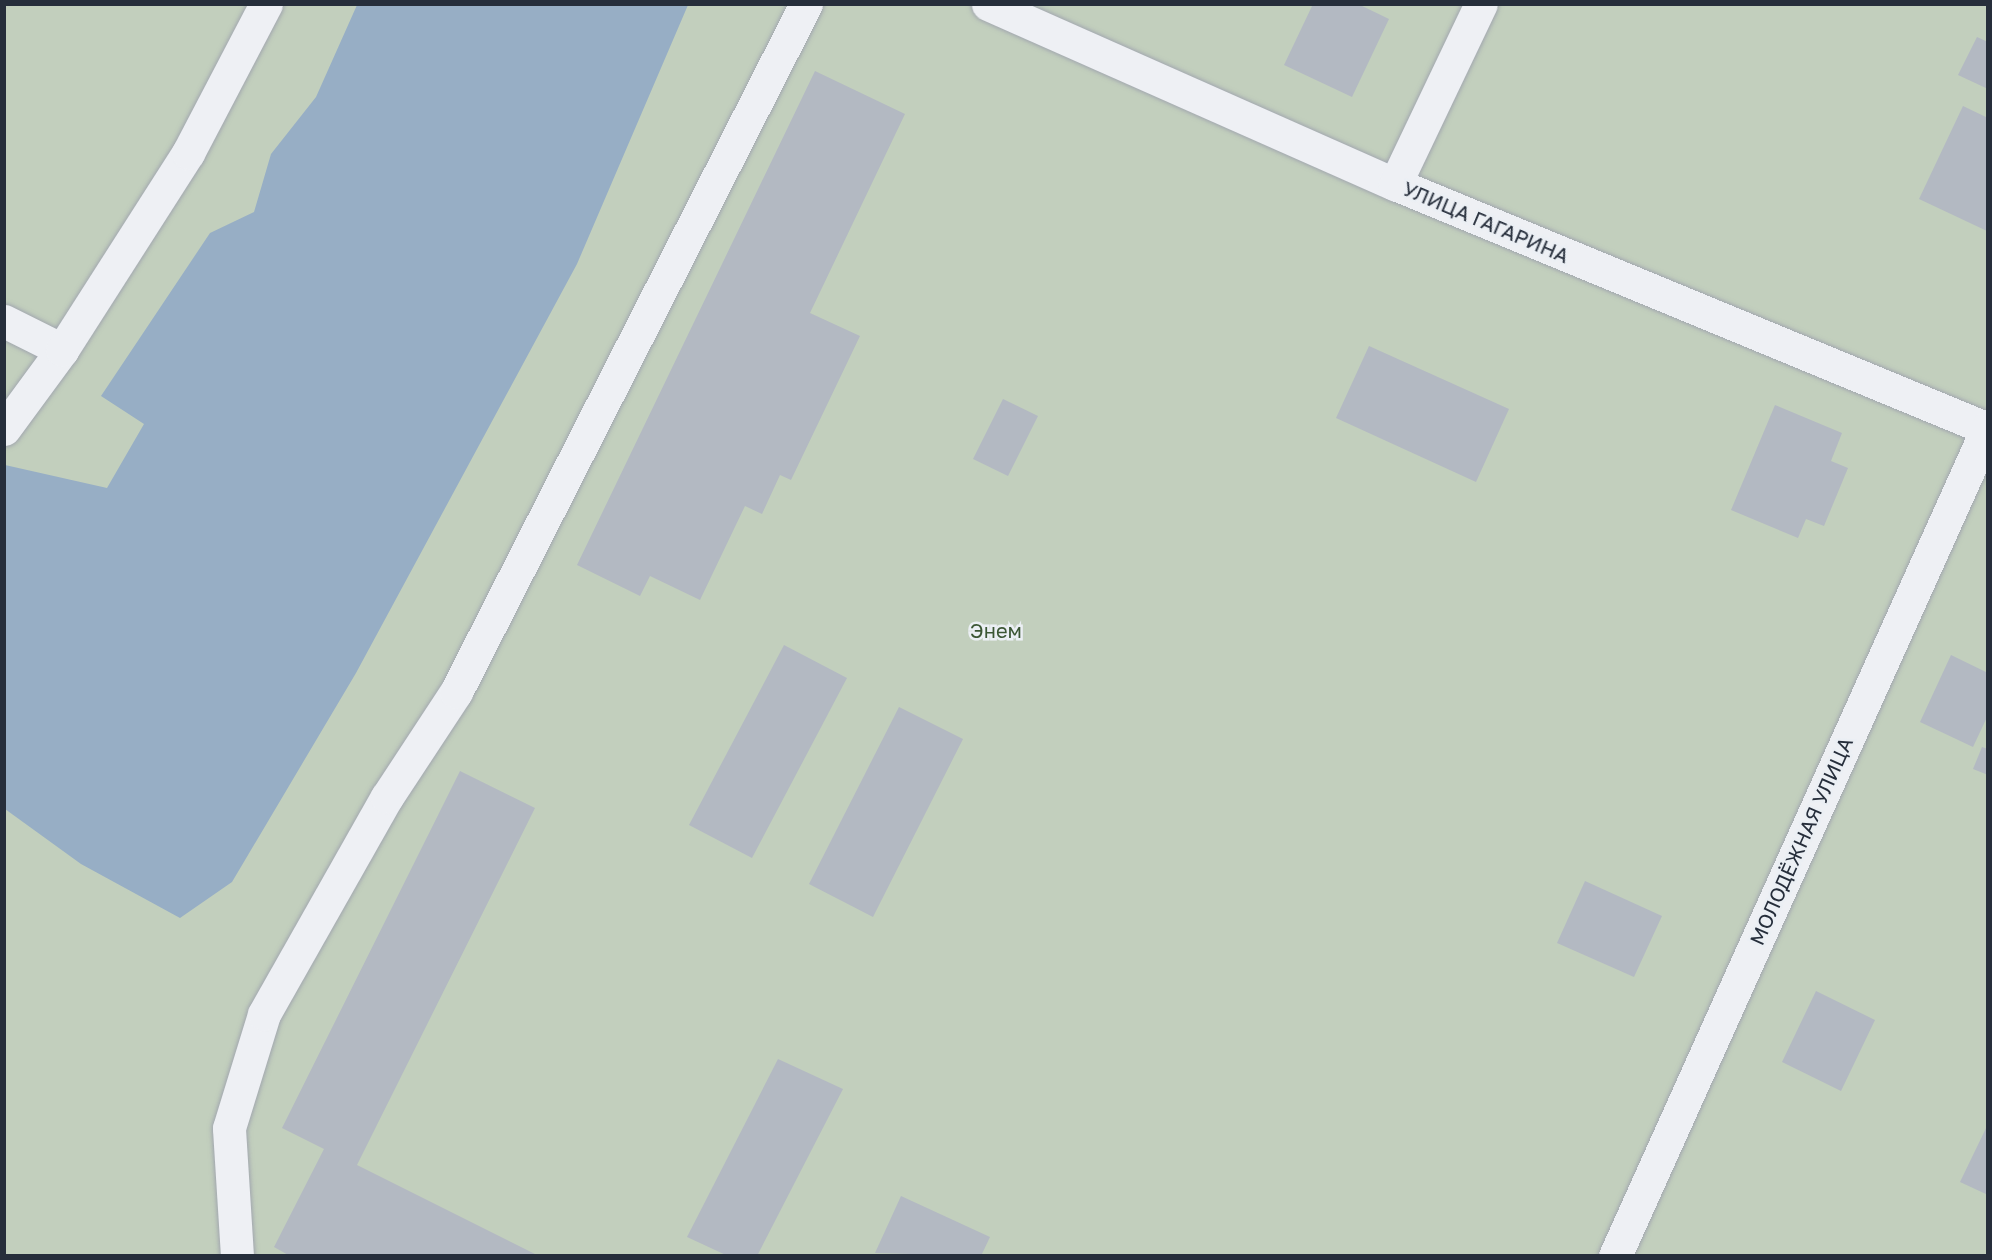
<!DOCTYPE html>
<meta charset="utf-8">
<style>
body{margin:0}
#map{position:relative;width:1992px;height:1260px;overflow:hidden;background:#dce0e6;font-family:"Golos Text",sans-serif}
div>[style]{position:absolute}
[style*='--x']{left:calc(var(--x)*1px);top:calc(var(--y)*1px);width:calc(var(--w)*1px);rotate:calc(var(--a)*1deg)}
.green>*{inset:0;background:#c2cfbd}
.water>*{inset:0;background:#97aec5}
.building>*{inset:0;background:#b3b9c2}
.roads{filter:drop-shadow(0 0 2px #a2a7af) drop-shadow(0 0 2px #a2a7af)}
.minor>*{height:33px;margin:-16.5px;padding:0 16.5px;transform-origin:16.5px;border-radius:16.5px;background:#eef0f4}
span{translate:-50% -50%;white-space:nowrap;text-align:center;line-height:1.15;-webkit-text-stroke:5px #ebeff4;paint-order:stroke}
.street-label{font-size:20px;color:#262e3b}
.park-label{font-size:20px;color:#3b5634}
.frame{position:absolute;inset:0;border:6px solid #262e3b;pointer-events:none}
</style>
<div id="map">
<div class="green">
<div style="clip-path:polygon(5px 5px,1987px 5px,1987px 1255px,5px 1256px)"></div>
</div>
<div class="water">
<div style="clip-path:polygon(357px 5px,688px 5px,577px 264px,356px 673px,232px 882px,180px 918px,81px 864px,5px 809px,5px 465px,107px 488px,144px 424px,101px 396px,210px 233px,254px 212px,271px 154px,316px 97px)"></div>
</div>
<div class="building">
<div style="clip-path:polygon(1313px 4px,1358px 4px,1389px 19px,1352px 97px,1284px 65px)"></div>
<div style="clip-path:polygon(1977px 37px,1988px 42px,1988px 89px,1958px 75px)"></div>
<div style="clip-path:polygon(815px 71px,905px 114px,810px 313px,860px 336px,791px 480px,780px 475px,762px 514px,745px 506px,700px 600px,650px 576px,640px 596px,577px 565px)"></div>
<div style="clip-path:polygon(1963px 106px,1988px 118px,1987px 231px,1919px 199px)"></div>
<div style="clip-path:polygon(1369px 346px,1509px 409px,1476px 482px,1336px 418px)"></div>
<div style="clip-path:polygon(1003px 399px,1038px 416px,1008px 476px,973px 459px)"></div>
<div style="clip-path:polygon(1775px 405px,1842px 433px,1831px 461px,1848px 468px,1824px 526px,1806px 519px,1798px 538px,1731px 510px)"></div>
<div style="clip-path:polygon(784px 645px,847px 678px,752px 858px,689px 825px)"></div>
<div style="clip-path:polygon(1951px 655px,1988px 673px,1988px 715px,1973px 747px,1920px 722px)"></div>
<div style="clip-path:polygon(899px 707px,963px 739px,873px 917px,809px 884px)"></div>
<div style="clip-path:polygon(1982px 747px,1988px 749px,1988px 775px,1973px 769px)"></div>
<div style="clip-path:polygon(460px 771px,535px 808px,357px 1165px,539px 1256px,290px 1256px,274px 1247px,324px 1149px,282px 1128px)"></div>
<div style="clip-path:polygon(1585px 881px,1662px 916px,1634px 977px,1557px 943px)"></div>
<div style="clip-path:polygon(1816px 991px,1875px 1020px,1841px 1091px,1782px 1062px)"></div>
<div style="clip-path:polygon(778px 1059px,843px 1089px,757px 1256px,728px 1256px,687px 1237px)"></div>
<div style="clip-path:polygon(1988px 1124px,1988px 1195px,1960px 1182px)"></div>
<div style="clip-path:polygon(901px 1196px,990px 1237px,981px 1256px,875px 1253px)"></div>
</div>
<div class="roads">
<div class="minor">
<div style="--x:988;--y:4;--w:445;--a:23.9"></div>
<div style="--x:1395;--y:184;--w:642;--a:22.45"></div>
<div style="--x:1395;--y:184;--w:199;--a:-64.5"></div>
<div style="--x:4;--y:321;--w:65;--a:26.6"></div>
<div style="--x:4;--y:429;--w:98;--a:-53.7"></div>
<div style="--x:62;--y:350;--w:234;--a:-57.4"></div>
<div style="--x:188;--y:153;--w:168;--a:-62.4"></div>
<div style="--x:237;--y:1256;--w:128;--a:-93.6"></div>
<div style="--x:229;--y:1128;--w:119;--a:-72.9"></div>
<div style="--x:264;--y:1014;--w:249;--a:-60.5"></div>
<div style="--x:387;--y:797;--w:126;--a:-56.7"></div>
<div style="--x:456;--y:692;--w:772;--a:-63.04"></div>
<div style="--x:1615;--y:1256;--w:909;--a:-65.78"></div>
</div>
</div>
<div class="street-label">
<span style="left:1486px;top:222px;rotate:23deg">УЛИЦА ГАГАРИНА</span>
<span style="left:1801px;top:841px;rotate:-66deg">МОЛОДЁЖНАЯ УЛИЦА</span>
</div>
<div class="park-label">
<span style="left:996px;top:630px">Энем</span>
</div>
<div class="frame"></div>
</div>
